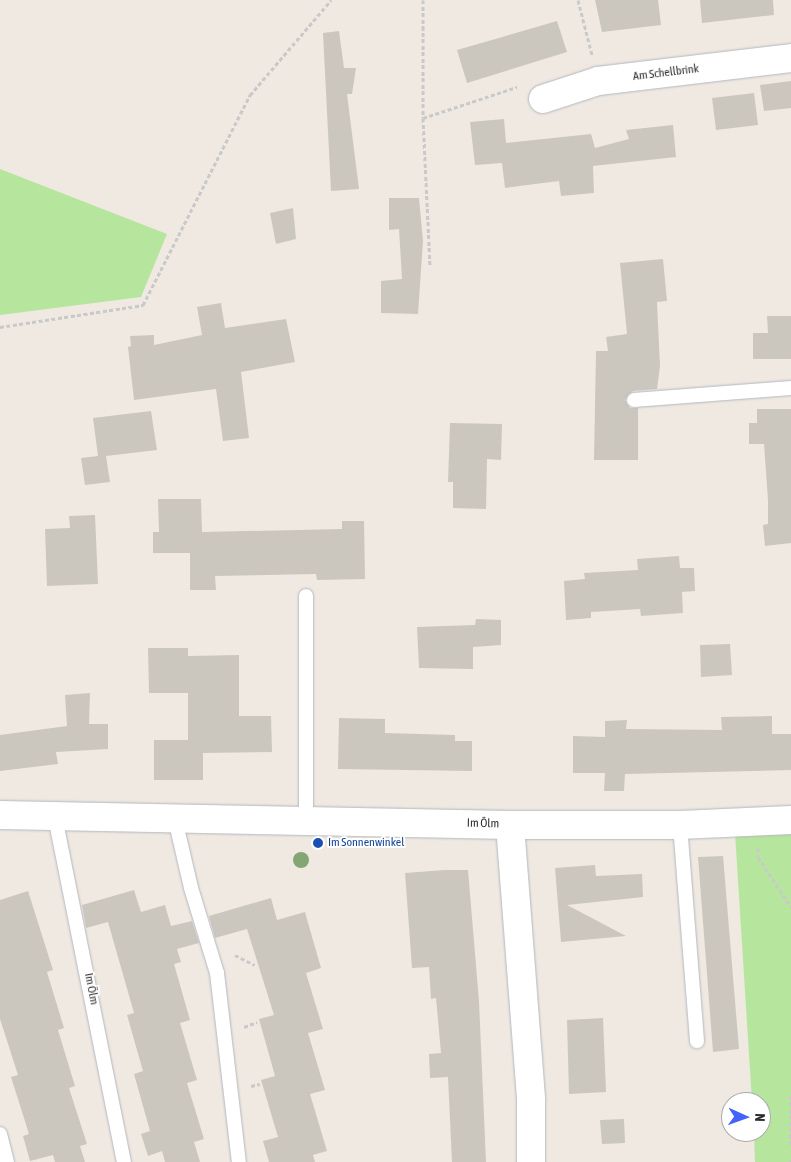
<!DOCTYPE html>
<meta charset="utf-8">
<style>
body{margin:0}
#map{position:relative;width:791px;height:1162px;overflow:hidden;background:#efe9e1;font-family:"Asap Condensed",sans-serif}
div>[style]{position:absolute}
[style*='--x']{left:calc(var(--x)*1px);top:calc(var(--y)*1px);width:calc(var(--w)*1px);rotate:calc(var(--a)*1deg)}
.green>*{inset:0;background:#b6e59e}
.building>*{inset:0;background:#cbc7bf}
.path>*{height:3px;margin-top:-1.5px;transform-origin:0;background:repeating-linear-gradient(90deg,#c9c9c9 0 4px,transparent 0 6.5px)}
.roads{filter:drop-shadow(0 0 1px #b4b7c1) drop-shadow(0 0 1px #b4b7c1)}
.lane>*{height:14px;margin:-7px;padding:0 7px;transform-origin:7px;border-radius:7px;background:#fff}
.street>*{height:28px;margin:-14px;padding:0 14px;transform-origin:14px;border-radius:14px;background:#fff}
.trees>*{width:16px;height:16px;margin:-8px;border-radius:50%;background:#84a574}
.dots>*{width:14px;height:14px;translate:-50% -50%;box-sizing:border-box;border:2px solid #fff;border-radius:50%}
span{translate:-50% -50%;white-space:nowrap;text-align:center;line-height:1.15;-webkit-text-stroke:4px #fff;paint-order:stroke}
.street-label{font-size:12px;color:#2e2e2e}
.transit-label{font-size:12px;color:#164399}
.left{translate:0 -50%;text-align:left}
.north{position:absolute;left:721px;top:1092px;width:50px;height:50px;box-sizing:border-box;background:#fff;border:1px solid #ababab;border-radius:50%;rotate:92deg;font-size:14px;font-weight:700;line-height:20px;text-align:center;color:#2e2e2e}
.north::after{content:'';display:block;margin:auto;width:18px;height:22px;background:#4264fb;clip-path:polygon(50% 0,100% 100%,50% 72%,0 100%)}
</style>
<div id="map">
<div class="green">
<div style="clip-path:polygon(0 169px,167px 234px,141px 297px,0 315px)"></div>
<div style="clip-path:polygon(735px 833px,791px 833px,791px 1162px,755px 1162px,754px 1132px,761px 1132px,761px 1102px,752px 1102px)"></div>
</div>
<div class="building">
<div style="clip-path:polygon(595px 0,658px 0,661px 25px,602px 32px)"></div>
<div style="clip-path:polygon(700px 0,773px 0,774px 15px,702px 23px)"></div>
<div style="clip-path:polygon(557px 21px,567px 52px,467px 83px,457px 50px)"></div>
<div style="clip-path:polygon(339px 31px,344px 68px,356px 68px,352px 94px,347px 94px,359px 189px,331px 191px,323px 33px)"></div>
<div style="clip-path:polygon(791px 81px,791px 108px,764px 111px,760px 85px)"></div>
<div style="clip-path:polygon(754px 93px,758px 125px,716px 130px,712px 98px)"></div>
<div style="clip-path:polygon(504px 119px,506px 143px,591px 134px,595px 148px,629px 139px,626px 130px,673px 125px,676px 157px,593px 166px,594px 193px,561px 196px,559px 181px,505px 188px,502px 163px,475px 165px,470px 122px)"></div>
<div style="clip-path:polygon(389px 198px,419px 198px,423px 241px,418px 314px,381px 313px,381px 281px,402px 279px,399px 229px,389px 230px)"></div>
<div style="clip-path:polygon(293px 208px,296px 239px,276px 244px,270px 213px)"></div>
<div style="clip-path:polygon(663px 259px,667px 301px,657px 302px,660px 366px,657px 389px,633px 391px,625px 400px,630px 408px,638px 408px,638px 460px,594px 460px,596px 351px,608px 351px,606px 337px,627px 334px,620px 263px)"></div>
<div style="clip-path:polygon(221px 303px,225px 328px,286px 319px,295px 362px,241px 372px,249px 438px,223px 441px,216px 389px,134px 400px,128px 347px,131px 346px,130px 336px,154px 335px,154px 345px,202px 335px,197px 307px)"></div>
<div style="clip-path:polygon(767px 316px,791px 316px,791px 359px,753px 359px,753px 333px,768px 333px)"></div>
<div style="clip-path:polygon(757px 409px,791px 409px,791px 543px,765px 546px,763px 525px,768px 524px,768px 500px,764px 444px,749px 444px,749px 423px,757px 423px)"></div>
<div style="clip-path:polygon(151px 411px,157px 450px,106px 456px,110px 482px,85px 485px,81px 458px,98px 456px,93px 418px)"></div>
<div style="clip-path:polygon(450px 423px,502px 424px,501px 460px,487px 459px,486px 509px,453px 508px,453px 482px,448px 482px)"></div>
<div style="clip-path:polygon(158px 499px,201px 499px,202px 532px,342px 529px,342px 521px,364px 521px,365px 579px,317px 580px,316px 574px,215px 576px,216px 590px,190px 590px,190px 553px,153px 553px,153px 532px,159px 532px)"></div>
<div style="clip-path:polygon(95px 515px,98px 584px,47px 586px,45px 529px,70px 528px,69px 516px)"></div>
<div style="clip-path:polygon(679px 556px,680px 568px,694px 568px,695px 591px,682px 592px,683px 613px,641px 616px,640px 609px,591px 612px,591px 618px,566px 620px,564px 581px,585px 579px,584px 573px,638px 570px,637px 559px)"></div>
<div style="clip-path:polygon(476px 619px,501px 620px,501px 645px,473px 647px,473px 669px,419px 668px,417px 627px,475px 625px)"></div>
<div style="clip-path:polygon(730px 644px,732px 675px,701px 677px,700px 645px)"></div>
<div style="clip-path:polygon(148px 648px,188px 648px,188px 656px,239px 655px,239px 716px,271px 716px,272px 752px,203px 753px,203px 780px,154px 780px,154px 740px,188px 740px,188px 693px,149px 693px)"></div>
<div style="clip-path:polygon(90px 693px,89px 724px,108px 724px,108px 749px,56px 752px,58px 764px,0 771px,0 735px,67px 726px,65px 695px)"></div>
<div style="clip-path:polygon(772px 716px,772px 734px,791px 734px,791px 770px,625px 774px,624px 791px,604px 791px,605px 773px,573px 773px,573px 736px,605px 737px,605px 721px,627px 720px,626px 729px,722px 730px,721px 717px)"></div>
<div style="clip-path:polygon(339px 718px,385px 719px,385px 733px,455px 735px,455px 741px,472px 741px,472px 771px,338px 769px)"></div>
<div style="clip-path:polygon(723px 856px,739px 1049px,713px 1052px,698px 857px)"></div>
<div style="clip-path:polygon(595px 865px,596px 876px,642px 874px,643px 897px,567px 905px,626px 936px,561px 942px,555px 868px)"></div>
<div style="clip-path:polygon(445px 870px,468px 870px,479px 1001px,486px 1162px,452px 1162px,448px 1077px,430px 1078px,429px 1054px,441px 1053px,436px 998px,431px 999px,429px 967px,412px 968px,405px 873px)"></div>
<div style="clip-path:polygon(134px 890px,141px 912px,165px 905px,171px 926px,192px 921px,199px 943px,177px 949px,181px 962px,174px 964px,190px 1020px,180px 1023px,197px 1080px,187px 1083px,204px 1139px,194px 1142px,200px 1162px,165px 1162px,162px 1151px,148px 1156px,141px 1134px,150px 1131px,134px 1074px,143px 1071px,127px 1015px,134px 1013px,108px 922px,86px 928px,82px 905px)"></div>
<div style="clip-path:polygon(28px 891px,53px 970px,47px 972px,64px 1028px,58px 1030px,75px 1086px,69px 1088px,87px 1144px,80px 1146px,85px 1162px,55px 1162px,53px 1155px,30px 1161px,23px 1136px,29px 1134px,11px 1077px,18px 1075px,0 1019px,0 900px)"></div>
<div style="clip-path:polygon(271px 898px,277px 920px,305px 912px,321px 968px,306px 973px,323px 1029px,308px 1033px,325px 1090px,310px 1094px,327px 1151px,313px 1155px,315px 1162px,269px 1162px,263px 1141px,278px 1137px,261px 1080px,275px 1076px,259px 1019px,274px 1015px,247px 929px,215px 938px,209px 916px)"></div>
<div style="clip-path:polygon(603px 1018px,606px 1092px,569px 1094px,567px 1020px)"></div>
<div style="clip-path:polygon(624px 1119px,625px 1143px,602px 1144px,600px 1120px)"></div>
</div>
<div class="path">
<div style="--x:423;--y:0;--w:118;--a:90"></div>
<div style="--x:423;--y:118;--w:148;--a:87.3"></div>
<div style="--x:578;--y:0;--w:57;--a:75.7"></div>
<div style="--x:423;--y:118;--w:99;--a:-18.3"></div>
<div style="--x:0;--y:327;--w:145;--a:-8.7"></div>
<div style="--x:143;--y:305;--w:236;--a:-63"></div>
<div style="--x:250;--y:95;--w:125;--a:-49.5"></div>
<div style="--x:758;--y:848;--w:9;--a:90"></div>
<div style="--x:758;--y:857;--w:60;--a:56.6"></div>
<div style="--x:235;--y:955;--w:22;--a:27"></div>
<div style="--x:244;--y:1027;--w:14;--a:-21"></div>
<div style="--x:251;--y:1086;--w:9;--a:-13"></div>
<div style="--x:791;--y:1095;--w:50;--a:90"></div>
<div style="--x:791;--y:1162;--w:2;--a:-90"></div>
</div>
<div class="roads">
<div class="lane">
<div style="--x:634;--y:400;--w:157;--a:-4.4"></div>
<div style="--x:55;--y:817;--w:352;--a:78.7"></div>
<div style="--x:175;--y:819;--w:71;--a:76.9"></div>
<div style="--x:191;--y:888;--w:89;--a:73"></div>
<div style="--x:217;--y:973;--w:190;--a:83.4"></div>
<div style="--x:306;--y:821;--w:225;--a:-90"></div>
<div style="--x:680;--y:825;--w:217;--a:85.5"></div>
<div style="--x:0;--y:1134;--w:29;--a:76"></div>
</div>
<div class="street">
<div style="--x:543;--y:99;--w:58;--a:-18.1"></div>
<div style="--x:598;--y:81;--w:194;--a:-6.8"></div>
<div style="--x:0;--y:815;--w:510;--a:1.12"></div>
<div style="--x:510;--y:825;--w:170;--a:0"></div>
<div style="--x:680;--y:825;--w:111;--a:-2.6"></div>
<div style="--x:510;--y:825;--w:276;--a:85.6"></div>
<div style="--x:531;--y:1100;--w:62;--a:90"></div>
</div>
</div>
<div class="trees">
<div style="left:301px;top:860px"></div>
</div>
<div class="dots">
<div style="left:318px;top:843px;background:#1a4fb4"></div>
</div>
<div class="street-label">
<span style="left:666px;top:73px;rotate:-7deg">Am Schellbrink</span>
<span style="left:483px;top:824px;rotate:1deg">Im Ölm</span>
<span style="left:91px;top:989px;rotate:79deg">Im Ölm</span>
</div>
<div class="transit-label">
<span class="left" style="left:328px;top:843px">Im Sonnenwinkel</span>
</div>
<div class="north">N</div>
</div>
